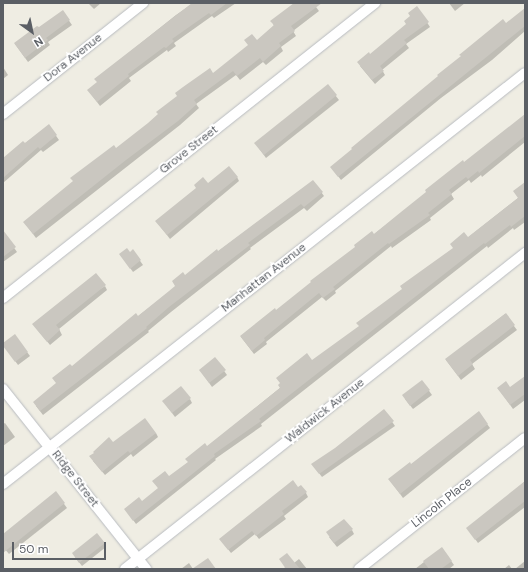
<!DOCTYPE html>
<style>
body{margin:0}
#map{position:relative;width:528px;height:572px;overflow:hidden;background:#efede3;font-family:"DM Sans",sans-serif}
div>[style]{position:absolute}
[style*='--x']{left:calc(var(--x)*1px);top:calc(var(--y)*1px);width:calc(var(--w)*1px);rotate:calc(var(--a)*1deg)}
.shadow>*{inset:0;background:#0003}
.building>*{inset:0;background:#cac7c0}
.roads{filter:drop-shadow(0 0 1px #b8bbc0) drop-shadow(0 0 1px #b8bbc0)}
.street>*{height:10px;margin:-5px;padding:0 5px;transform-origin:5px;border-radius:5px;background:#fff}
span{translate:-50% -50%;white-space:nowrap;text-align:center;line-height:1.15;-webkit-text-stroke:4px #fff;paint-order:stroke}
.street-label{font-size:12px;color:#5b5f65}
.frame{position:absolute;inset:0;border:4px solid #5b5f65;pointer-events:none}
.north{position:absolute;left:12px;top:12px;width:40px;height:40px;-webkit-text-stroke:3px #fff;paint-order:stroke;rotate:147deg;font-size:11px;font-weight:700;line-height:16px;text-align:center;color:#5b5f65}
.north::after{content:'';display:block;margin:auto;width:14px;height:18px;background:#5b5f65;clip-path:polygon(50% 0,100% 100%,50% 72%,0 100%)}
.scale{position:absolute;left:12px;top:542px;width:94px;height:18px;box-sizing:border-box;border:2px solid #5b5f65;border-top:0;padding-left:5px;font-size:12px;line-height:14px;white-space:nowrap;color:#5b5f65;-webkit-text-stroke:3px #fff;paint-order:stroke}
</style>
<div id="map">
<div class="shadow">
<div style="clip-path:polygon(88px 3px,101px 3px,94px 9px)"></div>
<div style="clip-path:polygon(203px 3px,236px 3px,214px 18px,212px 16px,174px 43px,176px 46px,168px 52px,167px 50px,129px 78px,131px 81px,100px 106px,91px 94px,98px 82px,96px 79px,176px 15px,192px 4px)"></div>
<div style="clip-path:polygon(295px 3px,313px 3px,319px 11px,293px 31px,296px 36px,281px 47px,283px 51px,266px 65px,263px 62px,240px 80px,236px 75px,196px 104px,199px 108px,180px 125px,36px 238px,24px 222px,116px 149px,257px 41px,274px 26px,272px 21px)"></div>
<div style="clip-path:polygon(449px 3px,465px 3px,455px 11px)"></div>
<div style="clip-path:polygon(417px 7px,430px 27px,406px 44px,409px 48px,382px 70px,385px 75px,375px 84px,360px 66px,407px 24px)"></div>
<div style="clip-path:polygon(525px 9px,525px 31px,492px 60px,441px 98px,341px 180px,334px 171px)"></div>
<div style="clip-path:polygon(63px 12px,72px 25px,48px 42px,50px 45px,28px 62px,15px 44px)"></div>
<div style="clip-path:polygon(3px 67px,8px 75px,3px 79px)"></div>
<div style="clip-path:polygon(328px 86px,339px 100px,266px 158px,258px 147px)"></div>
<div style="clip-path:polygon(525px 116px,525px 142px,482px 177px,481px 175px,471px 183px,469px 180px,451px 194px,454px 199px,430px 218px,431px 220px,392px 248px,391px 246px,335px 291px,336px 293px,326px 301px,322px 297px,266px 342px,267px 344px,254px 354px,241px 337px,276px 311px)"></div>
<div style="clip-path:polygon(49px 126px,59px 140px,43px 152px,41px 150px,3px 183px,3px 159px)"></div>
<div style="clip-path:polygon(237px 177px,239px 181px,170px 239px,156px 221px)"></div>
<div style="clip-path:polygon(313px 181px,324px 196px,307px 211px,304px 208px,250px 248px,251px 249px,171px 312px,148px 331px,149px 332px,43px 415px,36px 406px,72px 367px,176px 287px,185px 276px)"></div>
<div style="clip-path:polygon(525px 183px,525px 222px,514px 230px,513px 228px,488px 248px,487px 246px,261px 424px,262px 426px,215px 459px,216px 460px,136px 524px,125px 509px,142px 502px,159px 489px,156px 485px,169px 478px,312px 362px,360px 327px,403px 289px,518px 198px)"></div>
<div style="clip-path:polygon(3px 232px,17px 252px,3px 262px)"></div>
<div style="clip-path:polygon(133px 251px,143px 265px,133px 272px,123px 258px)"></div>
<div style="clip-path:polygon(105px 286px,107px 290px,59px 329px,62px 335px,50px 345px,36px 328px)"></div>
<div style="clip-path:polygon(505px 314px,517px 330px,472px 364px,475px 369px,461px 380px,446px 360px)"></div>
<div style="clip-path:polygon(3px 344px,27px 352px,30px 356px,18px 365px)"></div>
<div style="clip-path:polygon(215px 358px,227px 375px,212px 387px,200px 370px)"></div>
<div style="clip-path:polygon(525px 377px,525px 400px,513px 409px,498px 388px,510px 389px)"></div>
<div style="clip-path:polygon(422px 381px,432px 395px,413px 409px,405px 399px)"></div>
<div style="clip-path:polygon(190px 399px,192px 403px,175px 417px,166px 405px)"></div>
<div style="clip-path:polygon(384px 410px,395px 426px,322px 477px,315px 468px,335px 449px)"></div>
<div style="clip-path:polygon(5px 423px,15px 437px,3px 446px,3px 424px)"></div>
<div style="clip-path:polygon(487px 424px,490px 428px,403px 498px,392px 483px,411px 466px)"></div>
<div style="clip-path:polygon(156px 433px,158px 437px,133px 457px,131px 454px,105px 475px,93px 461px,113px 444px)"></div>
<div style="clip-path:polygon(525px 481px,525px 507px,478px 543px,470px 532px)"></div>
<div style="clip-path:polygon(298px 488px,306px 493px,308px 497px,284px 516px,286px 519px,259px 539px,255px 534px,231px 553px,223px 543px)"></div>
<div style="clip-path:polygon(56px 493px,67px 508px,9px 554px,3px 547px,3px 535px)"></div>
<div style="clip-path:polygon(352px 530px,354px 534px,337px 547px,329px 537px)"></div>
<div style="clip-path:polygon(104px 543px,106px 547px,82px 566px,75px 557px)"></div>
<div style="clip-path:polygon(442px 548px,454px 565px,449px 569px,415px 569px)"></div>
<div style="clip-path:polygon(299px 559px,307px 569px,282px 569px,294px 563px)"></div>
<div style="clip-path:polygon(525px 561px,525px 569px,515px 569px)"></div>
<div style="clip-path:polygon(189px 563px,193px 569px,181px 569px)"></div>
<div style="clip-path:polygon(509px 565px,512px 569px,504px 569px)"></div>
</div>
<div class="building">
<div style="clip-path:polygon(192px 3px,227px 3px,211px 15px,209px 13px,172px 39px,174px 41px,166px 48px,164px 47px,128px 74px,129px 76px,97px 102px,87px 90px,97px 82px,94px 79px)"></div>
<div style="clip-path:polygon(294px 3px,322px 3px,291px 26px,295px 31px,279px 43px,281px 46px,263px 62px,260px 58px,237px 76px,233px 71px,194px 100px,197px 104px,178px 121px,126px 160px,33px 234px,23px 222px,73px 181px,70px 178px,114px 145px,116px 148px,148px 123px,158px 114px,156px 112px,177px 96px,175px 93px,183px 87px,210px 68px,213px 73px,248px 45px,244px 40px,252px 34px,257px 40px,274px 25px,270px 21px)"></div>
<div style="clip-path:polygon(417px 6px,429px 22px,404px 40px,407px 43px,380px 66px,384px 71px,372px 80px,357px 62px,369px 52px,370px 54px,406px 24px,404px 21px,410px 16px,408px 13px)"></div>
<div style="clip-path:polygon(525px 8px,525px 26px,338px 177px,330px 167px,352px 149px,351px 148px,438px 76px,437px 75px,461px 56px,459px 55px,503px 19px,506px 23px)"></div>
<div style="clip-path:polygon(63px 10px,70px 20px,46px 38px,48px 40px,25px 58px,14px 43px,37px 26px,39px 27px)"></div>
<div style="clip-path:polygon(328px 84px,337px 95px,264px 155px,254px 143px)"></div>
<div style="clip-path:polygon(525px 114px,525px 136px,479px 173px,478px 171px,468px 179px,466px 177px,449px 190px,452px 194px,428px 213px,430px 215px,389px 244px,388px 243px,333px 287px,335px 289px,323px 298px,319px 293px,264px 338px,265px 340px,252px 351px,240px 336px,275px 308px,276px 310px,311px 282px,310px 281px,355px 247px,354px 245px,372px 231px,374px 234px,401px 212px,426px 192px,425px 190px,463px 160px,464px 162px)"></div>
<div style="clip-path:polygon(49px 124px,57px 135px,40px 149px,38px 147px,3px 178px,3px 158px,23px 141px,25px 143px)"></div>
<div style="clip-path:polygon(229px 166px,238px 177px,167px 235px,155px 221px,196px 188px,194px 185px,203px 177px,208px 183px)"></div>
<div style="clip-path:polygon(313px 180px,323px 192px,304px 207px,301px 204px,248px 243px,250px 245px,169px 307px,146px 327px,147px 328px,40px 411px,33px 402px,56px 383px,52px 378px,70px 364px,72px 366px,136px 313px,138px 316px,169px 291px,175px 286px,172px 281px,183px 272px,185px 275px,217px 249px,218px 251px)"></div>
<div style="clip-path:polygon(525px 182px,525px 216px,511px 227px,510px 225px,485px 244px,484px 243px,259px 419px,261px 421px,214px 454px,215px 456px,133px 521px,124px 509px,139px 497px,142px 501px,158px 488px,152px 481px,165px 471px,169px 476px,188px 462px,185px 459px,205px 443px,207px 446px,280px 388px,278px 385px,280px 383px,276px 378px,307px 353px,312px 360px,359px 326px,356px 323px,402px 289px,400px 286px,453px 248px,450px 244px,464px 232px,468px 237px,518px 198px,513px 191px)"></div>
<div style="clip-path:polygon(3px 230px,16px 247px,3px 257px)"></div>
<div style="clip-path:polygon(127px 248px,130px 252px,133px 249px,141px 260px,130px 269px,119px 254px)"></div>
<div style="clip-path:polygon(96px 273px,106px 285px,56px 325px,60px 330px,47px 342px,32px 324px)"></div>
<div style="clip-path:polygon(506px 313px,515px 325px,470px 360px,473px 364px,458px 376px,445px 359px)"></div>
<div style="clip-path:polygon(15px 334px,28px 352px,15px 362px,3px 346px,3px 343px)"></div>
<div style="clip-path:polygon(215px 357px,226px 370px,209px 383px,199px 370px)"></div>
<div style="clip-path:polygon(525px 376px,525px 394px,510px 405px,497px 388px,506px 381px,510px 387px)"></div>
<div style="clip-path:polygon(422px 380px,430px 390px,410px 406px,402px 395px)"></div>
<div style="clip-path:polygon(181px 386px,191px 398px,172px 413px,162px 401px)"></div>
<div style="clip-path:polygon(384px 409px,394px 421px,319px 474px,311px 464px,335px 448px)"></div>
<div style="clip-path:polygon(479px 411px,488px 424px,400px 494px,388px 479px,410px 462px,411px 464px)"></div>
<div style="clip-path:polygon(145px 418px,156px 433px,130px 453px,128px 451px,102px 472px,89px 456px,94px 453px,93px 452px,109px 437px,113px 442px)"></div>
<div style="clip-path:polygon(293px 480px,298px 487px,301px 485px,307px 492px,282px 511px,284px 514px,256px 536px,252px 531px,228px 550px,219px 539px)"></div>
<div style="clip-path:polygon(525px 481px,525px 501px,475px 540px,466px 528px)"></div>
<div style="clip-path:polygon(56px 491px,65px 503px,3px 553px,3px 534px)"></div>
<div style="clip-path:polygon(344px 519px,353px 529px,334px 543px,326px 532px)"></div>
<div style="clip-path:polygon(97px 533px,105px 543px,79px 563px,72px 553px)"></div>
<div style="clip-path:polygon(442px 547px,452px 561px,441px 569px,429px 569px,423px 561px)"></div>
<div style="clip-path:polygon(287px 553px,300px 569px,286px 569px,279px 559px)"></div>
<div style="clip-path:polygon(208px 558px,216px 569px,192px 569px)"></div>
</div>
<div class="roads">
<div class="street">
<div style="--x:3;--y:114;--w:179;--a:-38.4"></div>
<div style="--x:3;--y:298;--w:475;--a:-38.4"></div>
<div style="--x:3;--y:389;--w:230;--a:51.5"></div>
<div style="--x:3;--y:484;--w:664;--a:-38.22"></div>
<div style="--x:125;--y:569;--w:510;--a:-38.31"></div>
<div style="--x:359;--y:569;--w:211;--a:-38.3"></div>
</div>
</div>
<div class="street-label">
<span style="left:73px;top:58px;rotate:-38deg">Dora Avenue</span>
<span style="left:189px;top:150px;rotate:-38deg">Grove Street</span>
<span style="left:264px;top:278px;rotate:-38deg">Manhattan Avenue</span>
<span style="left:325px;top:411px;rotate:-38deg">Waldwick Avenue</span>
<span style="left:75px;top:479px;rotate:52deg">Ridge Street</span>
<span style="left:442px;top:503px;rotate:-38deg">Lincoln Place</span>
</div>
<div class="frame"></div>
<div class="north">N</div>
<div class="scale">50 m</div>
</div>
